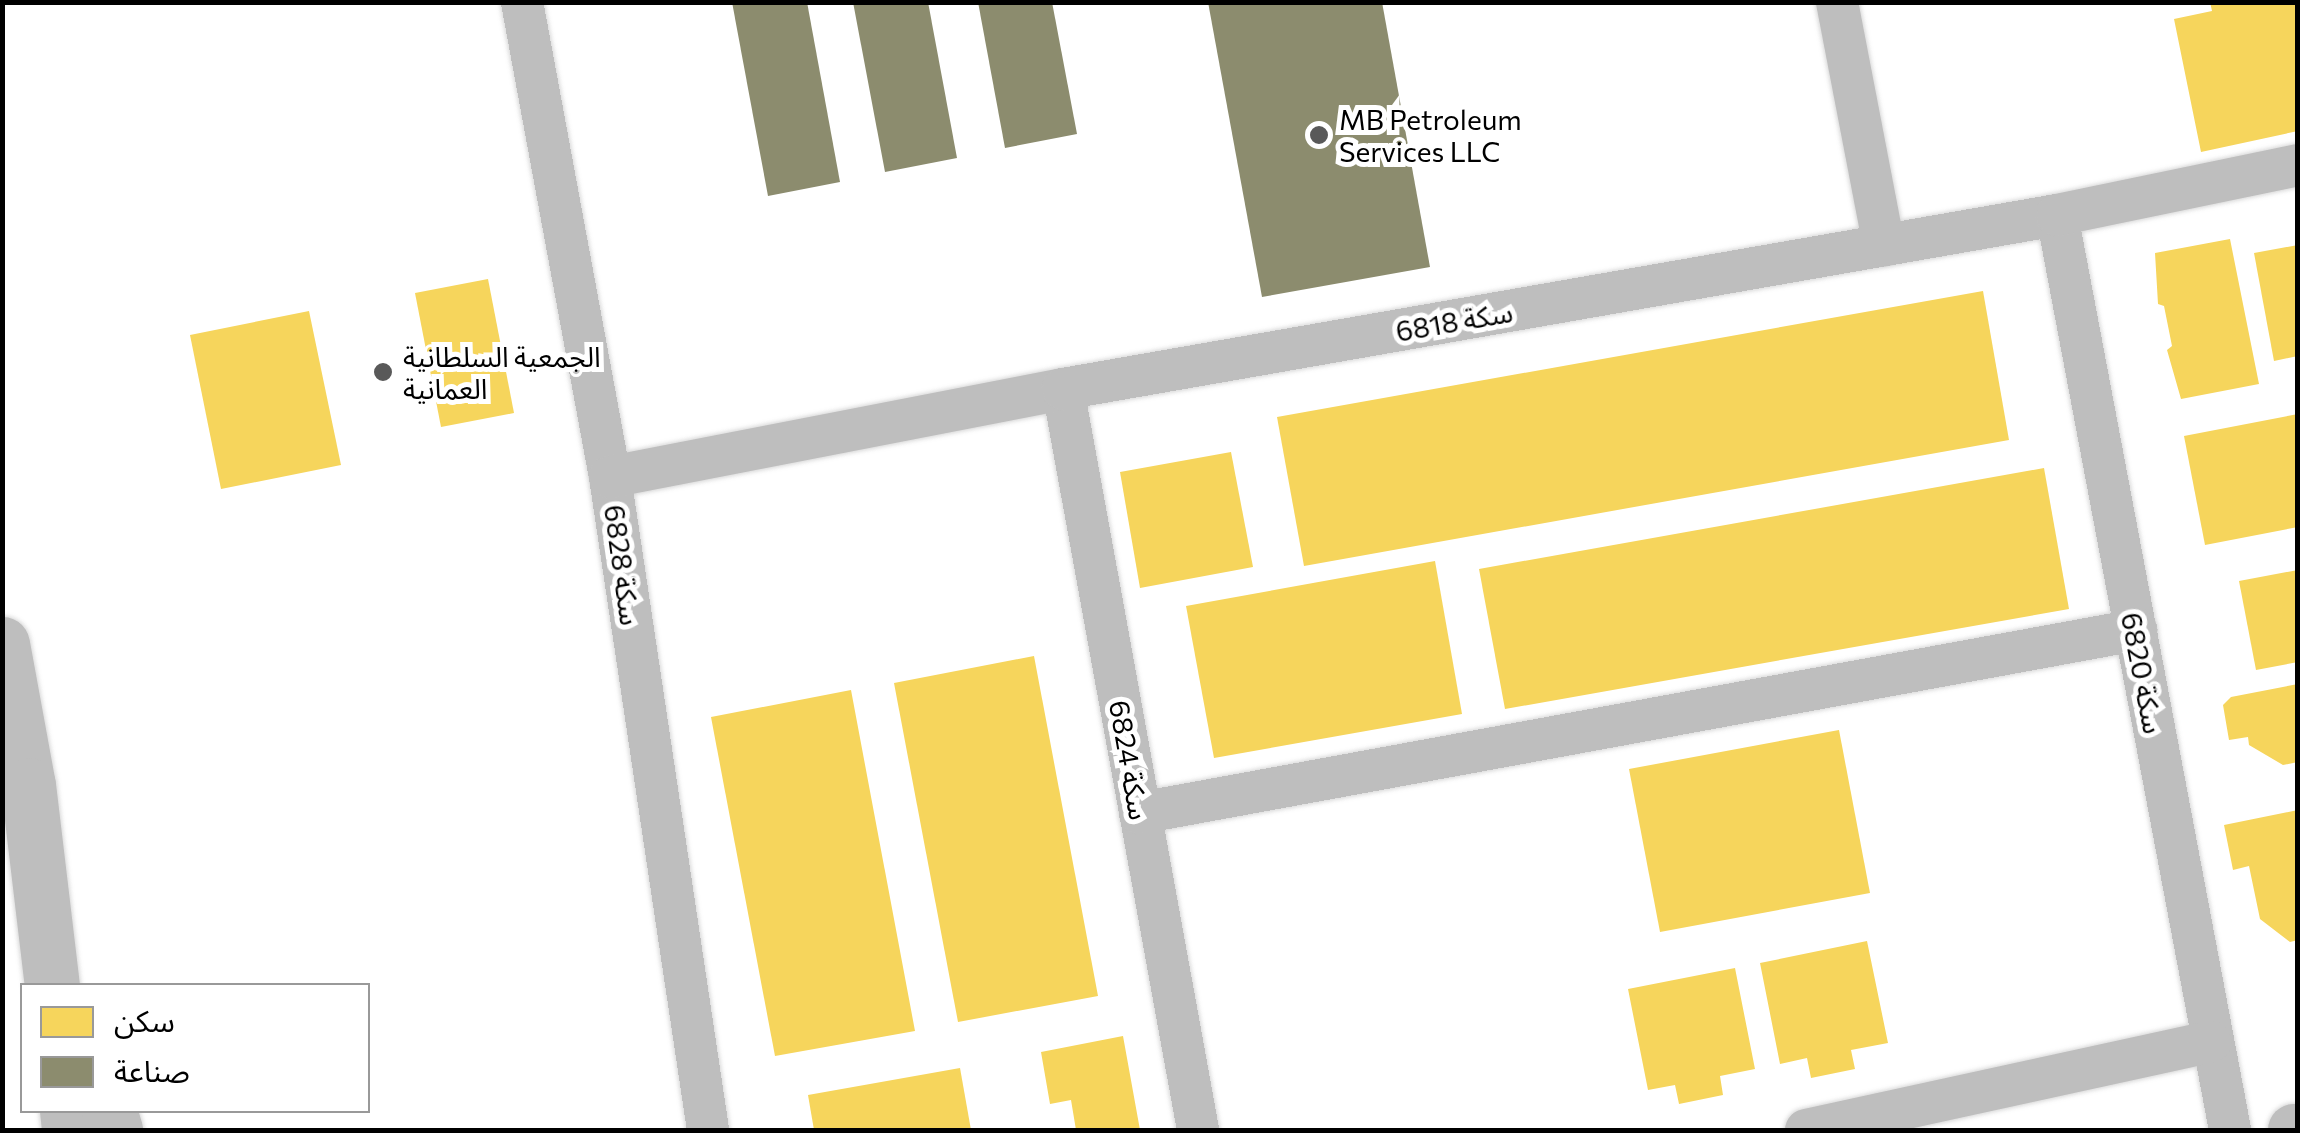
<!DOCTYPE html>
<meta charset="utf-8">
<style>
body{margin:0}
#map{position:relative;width:2300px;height:1133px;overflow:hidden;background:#fff;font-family:Commissioner,"Noto Sans Arabic",sans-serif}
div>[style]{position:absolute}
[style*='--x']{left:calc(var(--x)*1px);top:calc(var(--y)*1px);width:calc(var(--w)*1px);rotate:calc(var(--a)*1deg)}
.homes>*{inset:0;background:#f6d55c}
.industry>*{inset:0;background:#8c8c6e}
.roads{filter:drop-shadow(0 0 2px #dbdbdb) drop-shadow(0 0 2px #dbdbdb)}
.minor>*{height:42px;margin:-21px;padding:0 21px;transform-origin:21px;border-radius:21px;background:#bebebe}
.tertiary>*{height:52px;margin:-26px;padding:0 26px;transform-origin:26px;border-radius:26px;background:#bebebe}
.primary>*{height:55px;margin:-27.5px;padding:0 27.5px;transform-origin:27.5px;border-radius:27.5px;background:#bebebe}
.dots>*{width:28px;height:28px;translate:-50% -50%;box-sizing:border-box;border:5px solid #fff;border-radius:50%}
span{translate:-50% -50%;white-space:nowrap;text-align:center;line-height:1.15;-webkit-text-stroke:10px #fff;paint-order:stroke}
.poi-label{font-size:28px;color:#000}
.left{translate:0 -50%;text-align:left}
.street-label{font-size:28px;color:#000}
.frame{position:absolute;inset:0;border:5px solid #000;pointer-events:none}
.legend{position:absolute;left:20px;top:983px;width:350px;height:130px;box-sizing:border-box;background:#fff;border:2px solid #999;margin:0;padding:12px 18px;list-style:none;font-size:30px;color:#000}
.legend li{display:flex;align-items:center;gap:20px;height:50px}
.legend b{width:50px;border:2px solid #999}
</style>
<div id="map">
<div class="homes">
<div style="clip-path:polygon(2210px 2px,2298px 2px,2298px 131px,2201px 152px,2174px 19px,2212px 11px)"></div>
<div style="clip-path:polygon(2230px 239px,2259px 384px,2181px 399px,2167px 350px,2172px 346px,2164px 306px,2158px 304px,2155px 253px)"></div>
<div style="clip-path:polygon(2298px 245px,2298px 356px,2274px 361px,2254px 253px)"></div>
<div style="clip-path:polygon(488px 279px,514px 413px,441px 427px,415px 293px)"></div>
<div style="clip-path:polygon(1983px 291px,2009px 440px,1304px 566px,1277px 417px)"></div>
<div style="clip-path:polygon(309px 311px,341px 465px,221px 489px,190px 335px)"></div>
<div style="clip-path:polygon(2298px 414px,2298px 527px,2205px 545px,2184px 436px)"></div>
<div style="clip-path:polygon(1231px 452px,1253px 567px,1140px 588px,1120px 472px)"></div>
<div style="clip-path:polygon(2044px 468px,2069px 609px,1505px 709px,1479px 569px)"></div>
<div style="clip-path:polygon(1435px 561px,1462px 714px,1214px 758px,1186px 606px)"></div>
<div style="clip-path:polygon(2298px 570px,2298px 662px,2256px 670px,2239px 581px)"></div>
<div style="clip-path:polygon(1034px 656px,1098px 996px,958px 1022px,894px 683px)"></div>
<div style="clip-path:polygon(2298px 684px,2298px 762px,2283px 765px,2249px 745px,2248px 737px,2229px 740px,2223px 705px,2231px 697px)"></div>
<div style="clip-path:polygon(851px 690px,915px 1031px,775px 1056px,711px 717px)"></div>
<div style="clip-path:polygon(1839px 730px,1870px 893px,1660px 932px,1629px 769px)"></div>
<div style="clip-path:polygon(2298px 810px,2298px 940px,2290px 942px,2260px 919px,2249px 866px,2233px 870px,2224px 825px)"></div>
<div style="clip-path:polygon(1867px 941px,1888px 1043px,1851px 1050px,1855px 1069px,1811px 1078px,1807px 1058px,1780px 1064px,1760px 963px)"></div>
<div style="clip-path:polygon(1735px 968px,1755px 1069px,1720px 1076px,1723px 1095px,1679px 1104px,1675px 1085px,1648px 1090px,1628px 989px)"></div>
<div style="clip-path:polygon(1123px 1036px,1140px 1130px,1076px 1130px,1071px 1100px,1050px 1104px,1041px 1052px)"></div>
<div style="clip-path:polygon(960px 1068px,971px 1130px,814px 1130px,808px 1095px)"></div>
</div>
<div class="industry">
<div style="clip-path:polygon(732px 2px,807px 2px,840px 182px,768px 196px)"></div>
<div style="clip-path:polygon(853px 2px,928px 2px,957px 158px,885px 172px)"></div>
<div style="clip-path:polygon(978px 2px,1052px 2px,1077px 134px,1005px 148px)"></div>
<div style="clip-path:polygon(1208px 2px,1382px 2px,1430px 267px,1262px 297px)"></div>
</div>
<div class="roads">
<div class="minor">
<div style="--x:522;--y:2;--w:483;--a:79.5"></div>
<div style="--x:610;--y:477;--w:660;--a:81.46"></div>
<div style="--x:1837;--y:2;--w:248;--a:79.1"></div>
<div style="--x:2057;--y:215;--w:931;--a:79.29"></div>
<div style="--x:1063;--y:389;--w:753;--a:79.67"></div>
<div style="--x:610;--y:477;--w:461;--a:-11"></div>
<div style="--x:1063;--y:389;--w:1009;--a:-9.93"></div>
<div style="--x:2057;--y:215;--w:246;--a:-11.7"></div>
<div style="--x:1140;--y:813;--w:1013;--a:-10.41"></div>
<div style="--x:1806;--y:1130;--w:414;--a:-12.3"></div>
</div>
<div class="tertiary">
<div style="--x:2294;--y:1130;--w:4;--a:0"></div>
</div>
<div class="primary">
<div style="--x:2;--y:644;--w:143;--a:79.6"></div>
<div style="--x:28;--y:785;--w:202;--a:83.2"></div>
<div style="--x:67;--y:1110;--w:20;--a:84"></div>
<div style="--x:109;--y:1110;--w:21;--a:73"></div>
</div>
</div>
<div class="dots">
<div style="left:1319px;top:135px;background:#595959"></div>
<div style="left:383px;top:372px;background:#595959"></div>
</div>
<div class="poi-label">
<span class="left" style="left:1339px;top:135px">MB Petroleum<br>Services LLC</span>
<span class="left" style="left:403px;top:372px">الجمعية السلطانية<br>العمانية</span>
</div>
<div class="street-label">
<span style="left:1454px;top:321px;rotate:-10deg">سكة 6818</span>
<span style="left:623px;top:565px;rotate:82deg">سكة 6828</span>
<span style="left:2143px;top:673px;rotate:79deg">سكة 6820</span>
<span style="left:1130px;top:760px;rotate:80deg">سكة 6824</span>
</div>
<div class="frame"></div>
<ul class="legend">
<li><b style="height:28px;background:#f6d55c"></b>سكن</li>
<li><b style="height:28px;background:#8c8c6e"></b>صناعة</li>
</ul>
</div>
